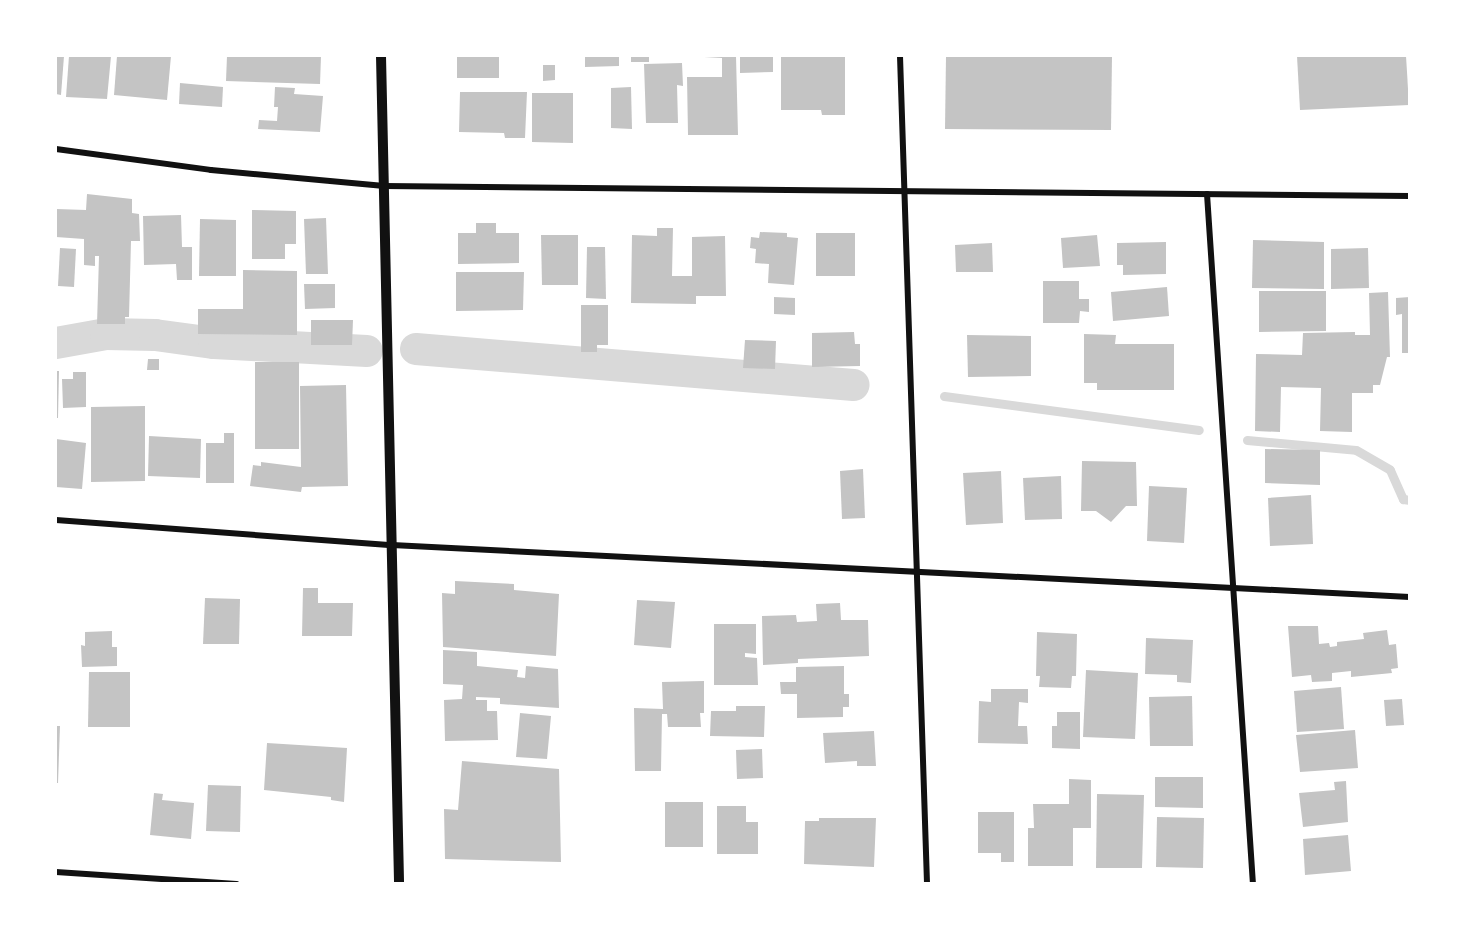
<!DOCTYPE html>
<style>
body{margin:0}
#map{position:relative;width:1465px;height:939px;overflow:hidden;background:#fff;font-family:"IBM Plex Sans",sans-serif}
div>[style]{position:absolute}
[style*='--x']{left:calc(var(--x)*1px);top:calc(var(--y)*1px);width:calc(var(--w)*1px);rotate:calc(var(--a)*1deg)}
.stream>*{height:9px;margin:-4.5px;padding:0 4.5px;transform-origin:4.5px;border-radius:4.5px;background:#d9d9d9}
.canal>*{height:32px;margin:-16px;padding:0 16px;transform-origin:16px;border-radius:16px;background:#d9d9d9}
.building>*{inset:0;background:#c4c4c4}
.minor>*{height:6px;margin:-3px;padding:0 3px;transform-origin:3px;border-radius:3px;background:#111}
.tertiary>*{height:10px;margin:-5px;padding:0 5px;transform-origin:5px;border-radius:5px;background:#111}
span{translate:-50% -50%;white-space:nowrap;text-align:center;line-height:1.15;-webkit-text-stroke:5px #fff;paint-order:stroke}
.frame{position:absolute;inset:0;border:57px solid #fff;pointer-events:none}
</style>
<div id="map">
<div class="stream">
<div style="--x:944;--y:396;--w:257;--a:7.6"></div>
<div style="--x:1247;--y:440;--w:109;--a:5.2"></div>
<div style="--x:1356;--y:450;--w:39;--a:30"></div>
<div style="--x:1390;--y:470;--w:32;--a:66"></div>
<div style="--x:1403;--y:499;--w:7;--a:8"></div>
</div>
<div class="canal">
<div style="--x:56;--y:343;--w:51;--a:-10.2"></div>
<div style="--x:106;--y:334;--w:49;--a:1.2"></div>
<div style="--x:155;--y:335;--w:60;--a:7.7"></div>
<div style="--x:214;--y:343;--w:153;--a:3"></div>
<div style="--x:416;--y:349;--w:439;--a:4.7"></div>
</div>
<div class="building">
<div style="clip-path:polygon(56px 56px,64px 56px,61px 95px,56px 94px)"></div>
<div style="clip-path:polygon(69px 56px,111px 56px,107px 99px,66px 97px)"></div>
<div style="clip-path:polygon(117px 56px,171px 56px,167px 100px,114px 95px)"></div>
<div style="clip-path:polygon(227px 56px,321px 56px,320px 84px,226px 81px)"></div>
<div style="clip-path:polygon(457px 56px,499px 56px,499px 78px,457px 78px)"></div>
<div style="clip-path:polygon(585px 56px,619px 56px,619px 66px,585px 67px)"></div>
<div style="clip-path:polygon(631px 56px,649px 56px,649px 62px,631px 62px)"></div>
<div style="clip-path:polygon(686px 56px,736px 56px,738px 135px,688px 135px,687px 77px,722px 77px,722px 58px)"></div>
<div style="clip-path:polygon(740px 56px,773px 56px,773px 72px,740px 73px)"></div>
<div style="clip-path:polygon(781px 56px,845px 56px,845px 115px,822px 115px,821px 110px,781px 110px)"></div>
<div style="clip-path:polygon(946px 56px,1112px 56px,1111px 130px,945px 129px)"></div>
<div style="clip-path:polygon(1297px 56px,1406px 56px,1409px 105px,1300px 110px)"></div>
<div style="clip-path:polygon(682px 63px,683px 86px,677px 85px,678px 123px,646px 123px,644px 64px)"></div>
<div style="clip-path:polygon(543px 65px,555px 65px,555px 80px,543px 81px)"></div>
<div style="clip-path:polygon(180px 83px,223px 87px,222px 107px,179px 104px)"></div>
<div style="clip-path:polygon(275px 87px,295px 88px,294px 94px,323px 96px,320px 132px,258px 129px,259px 120px,277px 121px,278px 107px,274px 107px)"></div>
<div style="clip-path:polygon(631px 87px,632px 129px,611px 128px,611px 88px)"></div>
<div style="clip-path:polygon(460px 92px,527px 92px,525px 138px,505px 138px,504px 133px,459px 132px)"></div>
<div style="clip-path:polygon(532px 93px,573px 93px,573px 143px,532px 142px)"></div>
<div style="clip-path:polygon(87px 194px,132px 199px,132px 213px,139px 214px,140px 241px,131px 241px,129px 317px,125px 317px,125px 324px,97px 324px,99px 256px,95px 256px,95px 266px,84px 265px,84px 239px,56px 237px,56px 209px,86px 210px)"></div>
<div style="clip-path:polygon(252px 210px,296px 211px,296px 244px,285px 244px,285px 259px,252px 259px)"></div>
<div style="clip-path:polygon(181px 215px,182px 247px,192px 247px,192px 280px,177px 280px,176px 264px,144px 265px,143px 216px)"></div>
<div style="clip-path:polygon(326px 218px,328px 274px,306px 274px,304px 219px)"></div>
<div style="clip-path:polygon(200px 219px,236px 220px,236px 276px,199px 276px)"></div>
<div style="clip-path:polygon(476px 223px,496px 223px,496px 233px,519px 233px,519px 263px,458px 264px,458px 233px,476px 233px)"></div>
<div style="clip-path:polygon(657px 228px,673px 228px,672px 276px,692px 276px,692px 237px,725px 236px,726px 296px,696px 296px,696px 304px,631px 303px,632px 235px,657px 236px)"></div>
<div style="clip-path:polygon(760px 232px,787px 233px,787px 237px,798px 238px,794px 285px,768px 283px,769px 264px,755px 263px,756px 249px,750px 248px,751px 237px,759px 238px)"></div>
<div style="clip-path:polygon(816px 233px,855px 233px,855px 276px,816px 276px)"></div>
<div style="clip-path:polygon(541px 235px,578px 235px,578px 285px,542px 285px)"></div>
<div style="clip-path:polygon(1097px 235px,1100px 266px,1063px 268px,1061px 238px)"></div>
<div style="clip-path:polygon(1253px 240px,1324px 242px,1324px 289px,1252px 288px)"></div>
<div style="clip-path:polygon(1166px 242px,1166px 274px,1123px 275px,1123px 265px,1117px 265px,1117px 243px)"></div>
<div style="clip-path:polygon(992px 243px,993px 272px,956px 272px,955px 245px)"></div>
<div style="clip-path:polygon(587px 247px,605px 247px,606px 299px,586px 298px)"></div>
<div style="clip-path:polygon(60px 248px,76px 249px,74px 287px,58px 286px)"></div>
<div style="clip-path:polygon(1368px 248px,1369px 288px,1331px 289px,1331px 249px)"></div>
<div style="clip-path:polygon(243px 270px,297px 271px,297px 335px,198px 334px,198px 309px,243px 309px)"></div>
<div style="clip-path:polygon(456px 272px,524px 272px,523px 310px,456px 311px)"></div>
<div style="clip-path:polygon(1043px 281px,1079px 281px,1079px 299px,1089px 299px,1089px 312px,1080px 311px,1079px 323px,1043px 323px)"></div>
<div style="clip-path:polygon(304px 284px,335px 284px,335px 308px,305px 309px)"></div>
<div style="clip-path:polygon(1167px 287px,1169px 316px,1113px 321px,1111px 292px)"></div>
<div style="clip-path:polygon(1259px 291px,1326px 291px,1326px 331px,1259px 332px)"></div>
<div style="clip-path:polygon(1388px 292px,1390px 357px,1387px 357px,1380px 385px,1373px 385px,1373px 393px,1352px 393px,1352px 432px,1320px 431px,1321px 388px,1281px 387px,1280px 432px,1255px 431px,1256px 354px,1302px 355px,1303px 333px,1355px 332px,1355px 335px,1370px 335px,1369px 293px)"></div>
<div style="clip-path:polygon(774px 297px,795px 298px,795px 315px,774px 314px)"></div>
<div style="clip-path:polygon(1410px 297px,1410px 353px,1402px 353px,1402px 314px,1396px 315px,1396px 298px)"></div>
<div style="clip-path:polygon(581px 305px,608px 305px,608px 345px,597px 345px,597px 352px,581px 352px)"></div>
<div style="clip-path:polygon(311px 320px,353px 320px,352px 345px,311px 345px)"></div>
<div style="clip-path:polygon(854px 332px,855px 344px,860px 344px,860px 366px,812px 367px,812px 333px)"></div>
<div style="clip-path:polygon(1084px 334px,1116px 335px,1115px 344px,1174px 344px,1174px 390px,1097px 390px,1097px 383px,1084px 383px)"></div>
<div style="clip-path:polygon(967px 335px,1031px 336px,1031px 376px,968px 377px)"></div>
<div style="clip-path:polygon(745px 340px,776px 341px,775px 369px,743px 368px)"></div>
<div style="clip-path:polygon(148px 359px,159px 359px,159px 370px,147px 370px)"></div>
<div style="clip-path:polygon(255px 362px,299px 362px,299px 449px,255px 449px)"></div>
<div style="clip-path:polygon(56px 371px,59px 371px,58px 418px,56px 418px)"></div>
<div style="clip-path:polygon(73px 372px,86px 372px,86px 407px,63px 408px,62px 379px,73px 379px)"></div>
<div style="clip-path:polygon(346px 385px,348px 486px,302px 487px,301px 492px,250px 486px,253px 465px,261px 466px,261px 462px,301px 467px,300px 386px)"></div>
<div style="clip-path:polygon(145px 406px,145px 481px,91px 482px,91px 407px)"></div>
<div style="clip-path:polygon(224px 433px,234px 433px,234px 483px,206px 483px,206px 443px,224px 443px)"></div>
<div style="clip-path:polygon(149px 436px,201px 439px,200px 478px,148px 476px)"></div>
<div style="clip-path:polygon(56px 439px,86px 443px,82px 489px,56px 487px)"></div>
<div style="clip-path:polygon(1265px 449px,1320px 450px,1320px 485px,1265px 483px)"></div>
<div style="clip-path:polygon(1082px 461px,1136px 462px,1137px 506px,1126px 506px,1111px 522px,1096px 511px,1081px 511px)"></div>
<div style="clip-path:polygon(863px 469px,865px 518px,842px 519px,840px 471px)"></div>
<div style="clip-path:polygon(1001px 471px,1003px 523px,966px 525px,963px 473px)"></div>
<div style="clip-path:polygon(1061px 476px,1062px 519px,1025px 520px,1023px 478px)"></div>
<div style="clip-path:polygon(1149px 486px,1187px 488px,1184px 543px,1147px 541px)"></div>
<div style="clip-path:polygon(1311px 495px,1313px 544px,1270px 546px,1268px 498px)"></div>
<div style="clip-path:polygon(455px 581px,514px 584px,514px 590px,559px 594px,556px 656px,443px 647px,442px 593px,455px 594px)"></div>
<div style="clip-path:polygon(303px 588px,318px 588px,318px 603px,353px 603px,352px 636px,302px 636px)"></div>
<div style="clip-path:polygon(205px 598px,240px 599px,239px 644px,203px 644px)"></div>
<div style="clip-path:polygon(637px 600px,675px 602px,671px 648px,634px 645px)"></div>
<div style="clip-path:polygon(840px 603px,841px 620px,868px 620px,869px 656px,798px 659px,798px 663px,763px 665px,762px 616px,796px 615px,797px 622px,817px 621px,816px 604px)"></div>
<div style="clip-path:polygon(714px 624px,756px 624px,756px 654px,745px 653px,745px 657px,757px 658px,758px 685px,714px 685px)"></div>
<div style="clip-path:polygon(1288px 626px,1318px 626px,1319px 644px,1329px 643px,1330px 647px,1337px 646px,1337px 642px,1364px 639px,1363px 633px,1387px 630px,1389px 645px,1396px 644px,1398px 668px,1391px 669px,1392px 673px,1351px 677px,1351px 671px,1332px 673px,1332px 681px,1312px 682px,1311px 675px,1292px 677px)"></div>
<div style="clip-path:polygon(112px 631px,112px 647px,117px 647px,117px 666px,82px 667px,81px 645px,85px 646px,85px 632px)"></div>
<div style="clip-path:polygon(1037px 632px,1077px 634px,1076px 676px,1072px 676px,1071px 688px,1039px 687px,1040px 676px,1036px 676px)"></div>
<div style="clip-path:polygon(1146px 638px,1193px 640px,1191px 683px,1177px 682px,1177px 675px,1145px 674px)"></div>
<div style="clip-path:polygon(443px 650px,477px 652px,477px 666px,518px 670px,517px 677px,525px 678px,526px 666px,558px 669px,559px 708px,500px 704px,500px 698px,476px 697px,476px 700px,487px 700px,487px 711px,497px 711px,498px 740px,445px 741px,444px 700px,462px 699px,463px 685px,443px 684px)"></div>
<div style="clip-path:polygon(844px 666px,844px 694px,849px 694px,849px 707px,843px 707px,843px 717px,797px 718px,797px 694px,781px 694px,780px 682px,796px 682px,796px 667px)"></div>
<div style="clip-path:polygon(1086px 670px,1138px 673px,1135px 739px,1083px 737px)"></div>
<div style="clip-path:polygon(89px 672px,130px 672px,130px 727px,88px 727px)"></div>
<div style="clip-path:polygon(704px 681px,704px 713px,700px 713px,701px 727px,668px 727px,667px 714px,662px 714px,661px 771px,635px 771px,634px 708px,663px 709px,662px 682px)"></div>
<div style="clip-path:polygon(1341px 687px,1344px 729px,1297px 732px,1294px 691px)"></div>
<div style="clip-path:polygon(991px 689px,1028px 689px,1028px 703px,1019px 702px,1018px 726px,1027px 726px,1028px 744px,978px 743px,979px 701px,991px 702px)"></div>
<div style="clip-path:polygon(1192px 696px,1193px 746px,1150px 746px,1149px 697px)"></div>
<div style="clip-path:polygon(1402px 699px,1404px 725px,1386px 726px,1384px 700px)"></div>
<div style="clip-path:polygon(736px 706px,765px 706px,764px 737px,710px 736px,711px 711px,736px 711px)"></div>
<div style="clip-path:polygon(1057px 712px,1080px 712px,1080px 749px,1052px 748px,1052px 726px,1057px 726px)"></div>
<div style="clip-path:polygon(520px 713px,551px 716px,547px 759px,516px 757px)"></div>
<div style="clip-path:polygon(56px 726px,60px 726px,58px 783px,56px 783px)"></div>
<div style="clip-path:polygon(1355px 730px,1358px 768px,1300px 772px,1296px 735px)"></div>
<div style="clip-path:polygon(874px 731px,876px 766px,857px 766px,857px 761px,825px 763px,823px 733px)"></div>
<div style="clip-path:polygon(267px 743px,347px 748px,344px 802px,331px 800px,331px 797px,264px 790px)"></div>
<div style="clip-path:polygon(762px 749px,763px 778px,737px 779px,736px 750px)"></div>
<div style="clip-path:polygon(462px 761px,559px 769px,561px 862px,445px 859px,444px 809px,458px 810px)"></div>
<div style="clip-path:polygon(1155px 777px,1203px 777px,1203px 808px,1155px 807px)"></div>
<div style="clip-path:polygon(1069px 779px,1091px 780px,1091px 828px,1073px 828px,1073px 866px,1028px 866px,1028px 828px,1034px 828px,1033px 804px,1069px 804px)"></div>
<div style="clip-path:polygon(1346px 781px,1348px 822px,1303px 827px,1299px 793px,1335px 790px,1334px 782px)"></div>
<div style="clip-path:polygon(208px 785px,241px 786px,240px 832px,206px 831px)"></div>
<div style="clip-path:polygon(154px 793px,163px 794px,162px 800px,194px 803px,191px 839px,150px 835px)"></div>
<div style="clip-path:polygon(1097px 794px,1144px 795px,1142px 868px,1096px 868px)"></div>
<div style="clip-path:polygon(665px 802px,703px 802px,703px 847px,665px 847px)"></div>
<div style="clip-path:polygon(717px 806px,746px 806px,746px 822px,758px 822px,758px 854px,717px 854px)"></div>
<div style="clip-path:polygon(978px 812px,1014px 812px,1014px 862px,1001px 862px,1001px 853px,978px 853px)"></div>
<div style="clip-path:polygon(1157px 817px,1204px 818px,1203px 868px,1156px 867px)"></div>
<div style="clip-path:polygon(819px 818px,876px 818px,874px 867px,804px 864px,805px 821px,819px 821px)"></div>
<div style="clip-path:polygon(1348px 835px,1351px 871px,1305px 875px,1303px 839px)"></div>
</div>
<div class="minor">
<div style="--x:900;--y:56;--w:828;--a:88.13"></div>
<div style="--x:56;--y:149;--w:156;--a:7.7"></div>
<div style="--x:211;--y:170;--w:174;--a:5.3"></div>
<div style="--x:384;--y:186;--w:1026;--a:0.56"></div>
<div style="--x:1207;--y:194;--w:692;--a:86.19"></div>
<div style="--x:56;--y:520;--w:337;--a:4.3"></div>
<div style="--x:392;--y:545;--w:1019;--a:2.92"></div>
<div style="--x:56;--y:872;--w:181;--a:3.8"></div>
</div>
<div class="tertiary">
<div style="--x:381;--y:56;--w:828;--a:88.75"></div>
</div>
<div class="frame"></div>
</div>
